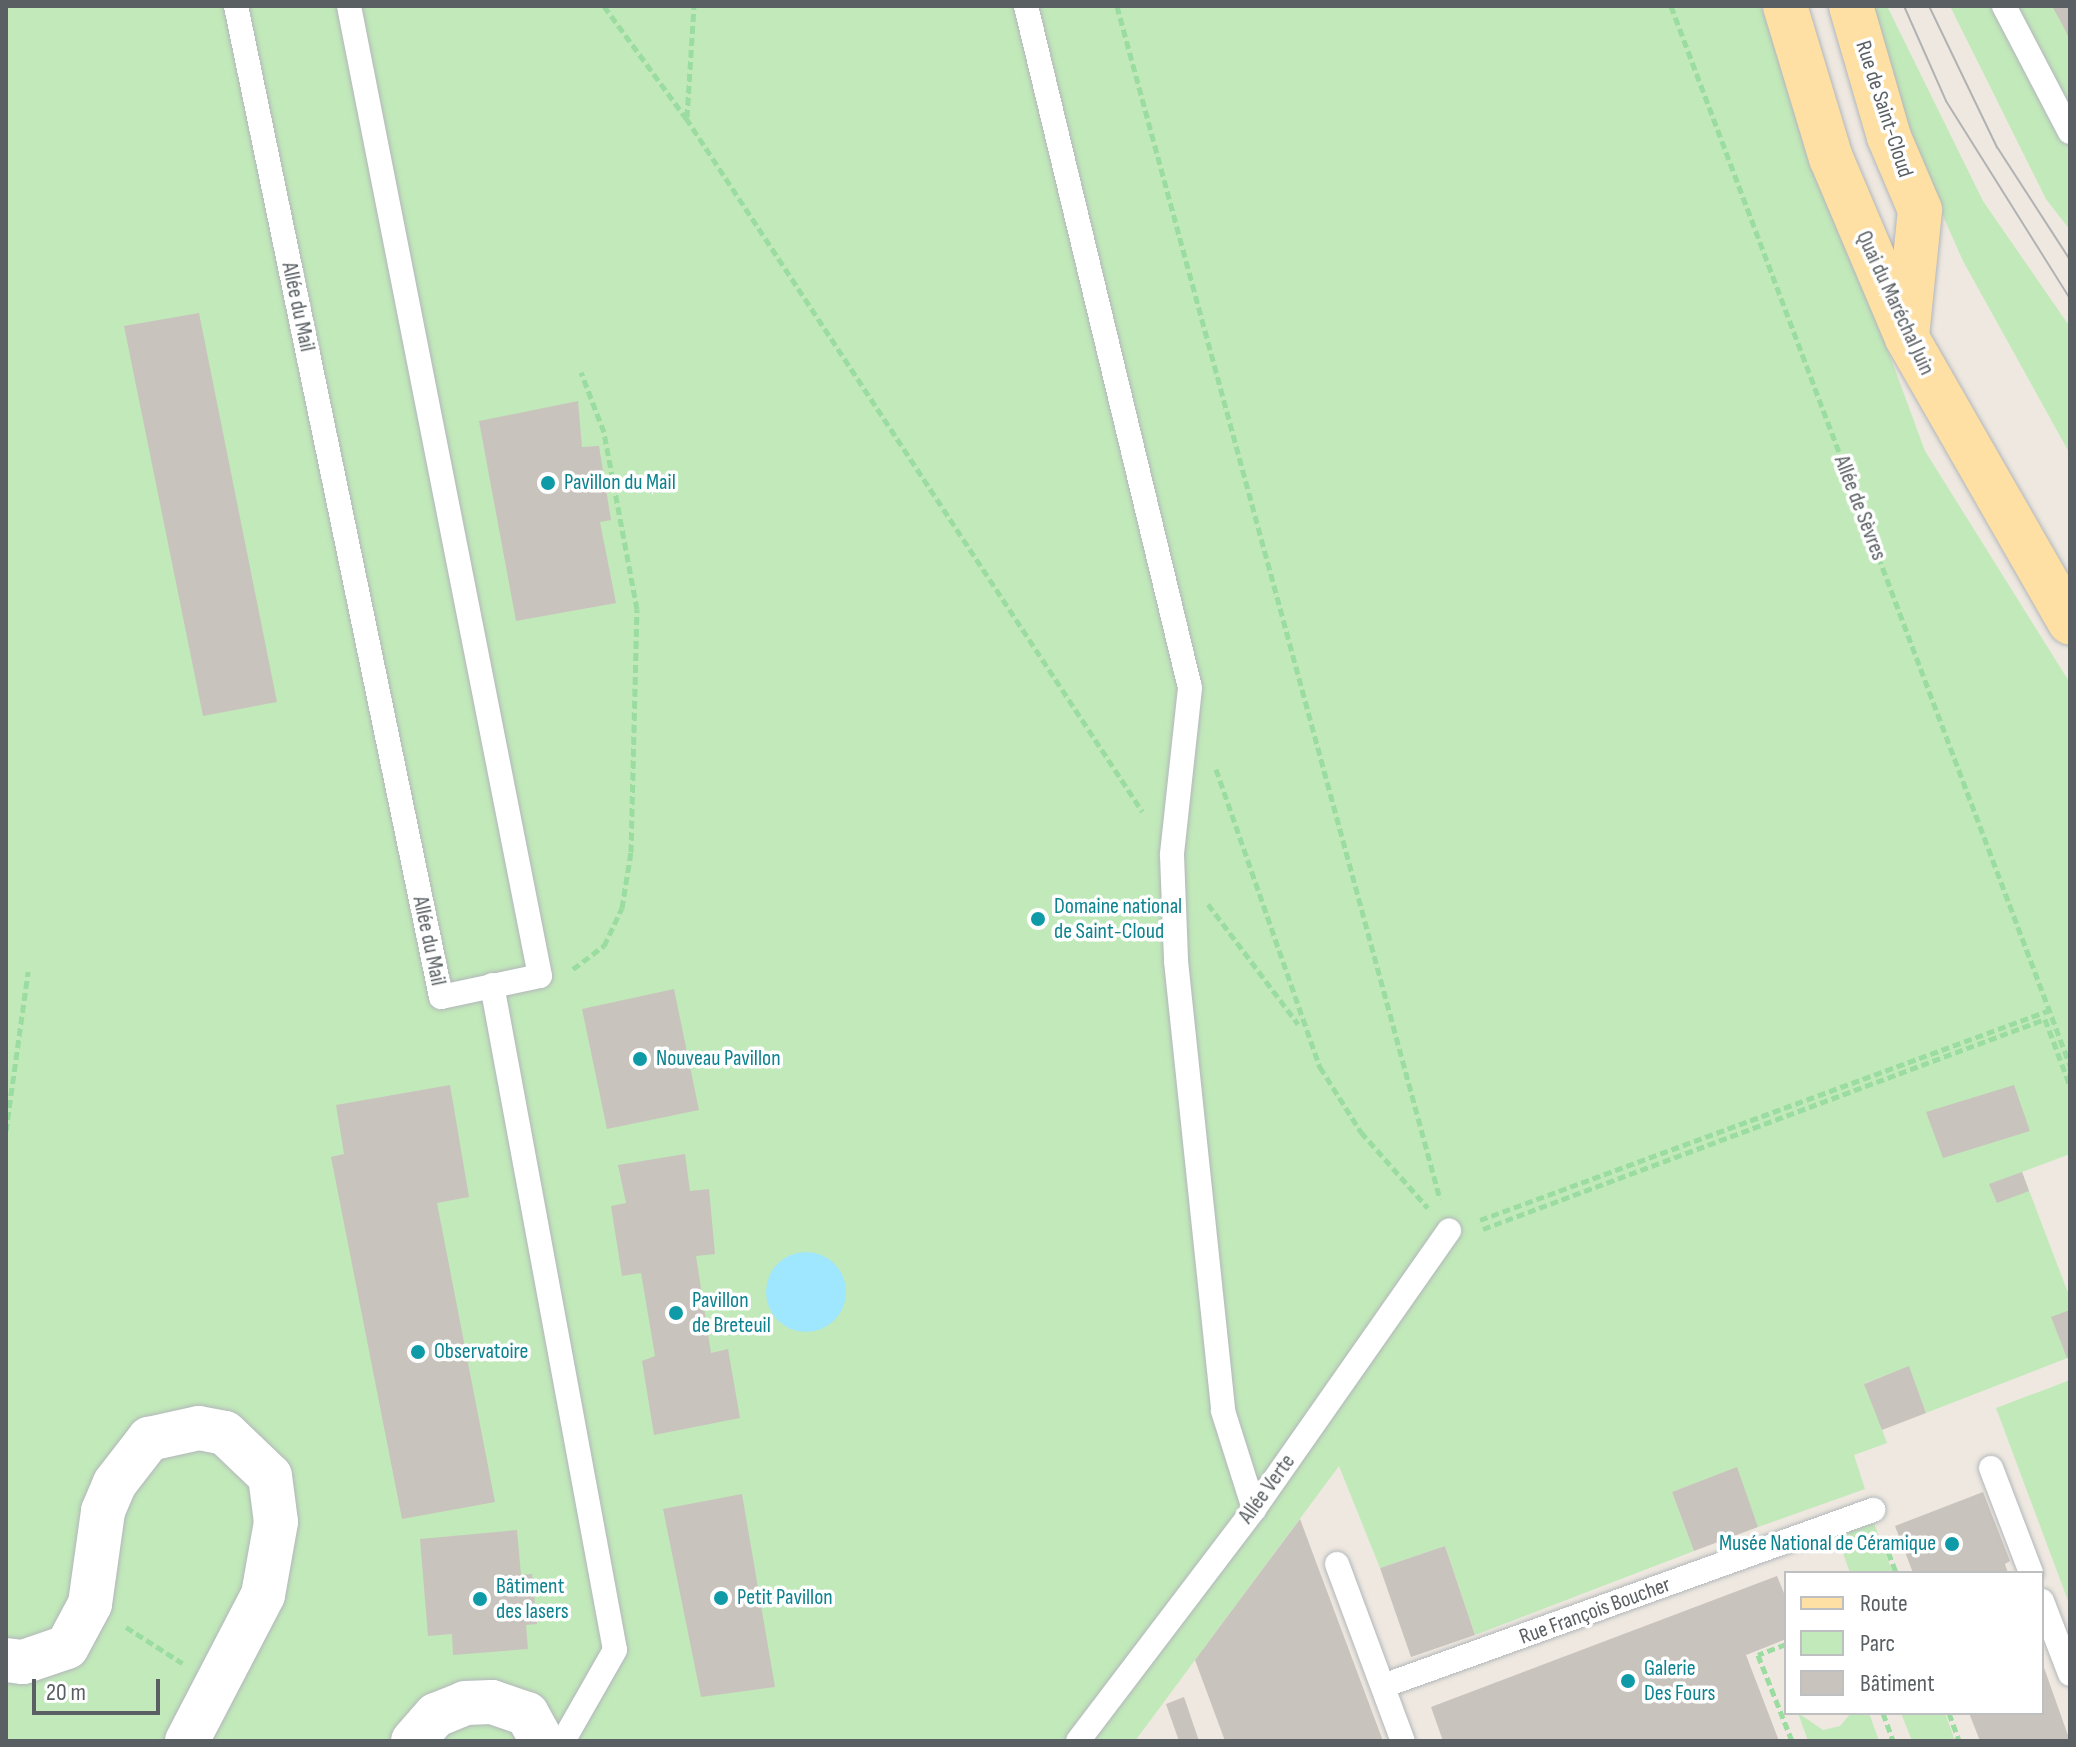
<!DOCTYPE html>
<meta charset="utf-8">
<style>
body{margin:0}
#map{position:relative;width:2076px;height:1747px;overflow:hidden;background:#eee8e0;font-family:"Sofia Sans Condensed",sans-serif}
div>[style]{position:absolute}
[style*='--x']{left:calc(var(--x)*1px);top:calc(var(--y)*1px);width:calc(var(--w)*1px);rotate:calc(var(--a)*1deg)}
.green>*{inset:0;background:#c2e9ba}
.water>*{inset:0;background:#9fe7ff}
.round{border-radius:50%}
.building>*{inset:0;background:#c9c3bd}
.path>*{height:5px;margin-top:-2.5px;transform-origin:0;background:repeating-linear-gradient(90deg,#9bdca0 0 8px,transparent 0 12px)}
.roads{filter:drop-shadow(0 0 2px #b2b6ba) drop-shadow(0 0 2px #b2b6ba)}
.lane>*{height:24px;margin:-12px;padding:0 12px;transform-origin:12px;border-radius:12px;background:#fff}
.street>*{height:44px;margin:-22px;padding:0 22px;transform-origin:22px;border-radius:22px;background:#fff}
.primary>*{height:44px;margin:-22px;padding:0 22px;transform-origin:22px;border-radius:22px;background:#ffe0a4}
.tram>*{height:2px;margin:-1px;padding:0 1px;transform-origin:1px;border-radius:1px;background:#b1b2b3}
.dots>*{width:22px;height:22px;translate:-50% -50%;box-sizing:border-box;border:4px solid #fff;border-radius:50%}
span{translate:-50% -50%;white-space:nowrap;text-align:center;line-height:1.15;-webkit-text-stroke:7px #fff;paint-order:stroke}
.street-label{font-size:22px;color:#595f63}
.culture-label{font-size:22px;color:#0d838f}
.left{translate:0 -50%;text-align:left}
.right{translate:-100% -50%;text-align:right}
.frame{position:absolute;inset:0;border:8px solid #595f63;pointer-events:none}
.legend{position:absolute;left:1784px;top:1571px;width:260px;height:144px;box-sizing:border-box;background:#fff;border:2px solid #bdbfc1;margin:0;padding:10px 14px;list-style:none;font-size:24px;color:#595f63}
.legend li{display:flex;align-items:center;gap:16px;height:40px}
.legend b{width:40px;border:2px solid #bdbfc1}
.scale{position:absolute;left:32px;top:1679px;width:128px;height:36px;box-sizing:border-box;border:4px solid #595f63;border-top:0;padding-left:10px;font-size:24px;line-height:28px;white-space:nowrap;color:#595f63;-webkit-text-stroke:6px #fff;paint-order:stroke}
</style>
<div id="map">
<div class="green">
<div style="clip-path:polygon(6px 6px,1761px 6px,1925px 451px,2070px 683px,2070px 1154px,2022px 1172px,2070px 1298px,2070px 1357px,1926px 1413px,1908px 1367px,1865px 1383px,1887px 1443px,1854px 1455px,1865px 1489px,1758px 1527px,1736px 1468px,1672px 1492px,1694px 1551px,1475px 1635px,1445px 1546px,1380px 1568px,1339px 1466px,1135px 1741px,6px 1741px)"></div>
<div style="clip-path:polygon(1874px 6px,1887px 6px,1983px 201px,2070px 327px,2070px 454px,1963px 261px,1917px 157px)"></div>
<div style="clip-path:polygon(1950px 6px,2070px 6px,2070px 230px,2046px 199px)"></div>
<div style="clip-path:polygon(2070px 1380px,2070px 1606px,1996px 1408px)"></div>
<div style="clip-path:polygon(1874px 1523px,1893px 1573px,1850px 1573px,1837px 1536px)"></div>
<div style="clip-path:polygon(1798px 1713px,1823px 1730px,1840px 1726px,1851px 1713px,1869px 1713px,1879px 1741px,1808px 1741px)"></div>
<div style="clip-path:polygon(1901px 1713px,1945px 1713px,1955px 1741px,1912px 1741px)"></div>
</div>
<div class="water">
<div class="round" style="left:766px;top:1252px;width:80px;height:80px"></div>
</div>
<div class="building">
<div style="clip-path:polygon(2052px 6px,2070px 6px,2070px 40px,2062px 24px)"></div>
<div style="clip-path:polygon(199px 313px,277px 702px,203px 716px,124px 326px)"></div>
<div style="clip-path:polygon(578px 401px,582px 447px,599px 446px,611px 520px,600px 522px,616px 603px,516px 621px,479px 421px)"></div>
<div style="clip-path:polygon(674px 989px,699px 1110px,607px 1129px,582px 1009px)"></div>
<div style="clip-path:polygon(450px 1085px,469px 1197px,437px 1203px,495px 1502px,402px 1519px,331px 1157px,344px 1154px,336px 1105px)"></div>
<div style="clip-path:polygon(2014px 1085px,2030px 1131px,1943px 1158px,1926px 1112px)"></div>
<div style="clip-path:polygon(685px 1154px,690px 1191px,709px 1189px,715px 1254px,696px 1256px,711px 1353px,728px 1349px,740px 1418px,654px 1435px,642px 1361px,655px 1356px,641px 1273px,622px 1276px,611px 1206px,626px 1203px,618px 1165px)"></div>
<div style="clip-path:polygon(2022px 1172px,2029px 1191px,1997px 1203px,1989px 1184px)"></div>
<div style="clip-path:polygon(2070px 1310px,2070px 1357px,2067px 1358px,2051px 1317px)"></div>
<div style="clip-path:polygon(1909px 1366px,1926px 1413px,1882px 1430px,1864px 1384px)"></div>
<div style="clip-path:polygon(1737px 1467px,1758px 1527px,1694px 1551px,1672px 1492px)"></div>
<div style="clip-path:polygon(1983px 1492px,2010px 1561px,2005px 1564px,2008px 1573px,1913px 1573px,1895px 1526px)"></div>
<div style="clip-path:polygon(742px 1494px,775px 1687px,701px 1697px,663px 1509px)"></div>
<div style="clip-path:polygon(1300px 1519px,1383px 1741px,1225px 1741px,1195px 1660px)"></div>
<div style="clip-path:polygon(517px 1530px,521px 1575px,532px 1574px,537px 1624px,526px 1625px,528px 1649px,453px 1655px,452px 1634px,428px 1636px,420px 1539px)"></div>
<div style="clip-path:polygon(1445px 1546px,1475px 1635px,1411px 1657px,1380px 1568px)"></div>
<div style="clip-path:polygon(1777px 1576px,1786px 1598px,1786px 1639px,1746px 1655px,1779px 1741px,1443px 1741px,1431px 1707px)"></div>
<div style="clip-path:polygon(2042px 1662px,2070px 1741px,1980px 1741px,1969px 1713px,2042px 1713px)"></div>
<div style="clip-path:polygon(1184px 1697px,1199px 1741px,1179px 1741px,1166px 1704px)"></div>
</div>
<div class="path">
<div style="--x:604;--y:6;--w:139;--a:53.8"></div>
<div style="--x:686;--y:118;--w:830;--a:56.65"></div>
<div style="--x:1117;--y:6;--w:1236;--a:74.85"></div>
<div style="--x:1671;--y:6;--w:1132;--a:69.36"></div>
<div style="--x:687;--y:117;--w:111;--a:-86.4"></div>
<div style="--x:1216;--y:769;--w:316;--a:70.8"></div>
<div style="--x:1320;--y:1067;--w:77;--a:57.8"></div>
<div style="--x:1361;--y:1132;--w:101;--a:48.6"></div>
<div style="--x:1208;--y:904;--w:150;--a:53.1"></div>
<div style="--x:573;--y:969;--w:39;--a:-37"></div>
<div style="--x:604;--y:946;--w:42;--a:-64.7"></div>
<div style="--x:622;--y:908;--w:57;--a:-80.9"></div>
<div style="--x:631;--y:852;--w:243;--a:-88.6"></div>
<div style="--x:637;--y:609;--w:180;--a:-100.6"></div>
<div style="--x:604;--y:432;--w:64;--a:-111"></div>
<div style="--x:6;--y:1131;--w:161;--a:-82.1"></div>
<div style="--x:1480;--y:1220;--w:607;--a:-20.22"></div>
<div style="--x:1483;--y:1229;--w:600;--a:-20.49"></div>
<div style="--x:2045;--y:1019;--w:72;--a:69.5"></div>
<div style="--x:1884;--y:1541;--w:34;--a:69"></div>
<div style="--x:126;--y:1627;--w:67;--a:32.7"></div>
<div style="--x:1786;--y:1644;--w:30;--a:159"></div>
<div style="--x:1758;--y:1655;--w:92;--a:68.4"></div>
<div style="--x:1883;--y:1713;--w:30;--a:70"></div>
<div style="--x:1949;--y:1713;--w:30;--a:70"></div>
</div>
<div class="roads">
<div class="lane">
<div style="--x:236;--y:6;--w:1012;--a:78.31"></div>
<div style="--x:441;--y:997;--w:101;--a:-12"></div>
<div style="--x:540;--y:976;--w:989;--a:-101.14"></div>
<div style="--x:1026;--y:6;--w:701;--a:76.48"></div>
<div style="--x:1190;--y:688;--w:168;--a:96.2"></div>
<div style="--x:1172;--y:855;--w:106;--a:87.8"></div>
<div style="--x:1176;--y:961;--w:452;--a:84"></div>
<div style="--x:1223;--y:1411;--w:103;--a:72.4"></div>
<div style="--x:2004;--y:6;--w:142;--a:62.4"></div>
<div style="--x:492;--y:985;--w:676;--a:79.52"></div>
<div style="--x:615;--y:1650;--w:105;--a:119.7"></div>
<div style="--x:1991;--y:1468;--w:112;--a:69.1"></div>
<div style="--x:1337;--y:1564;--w:189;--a:69.6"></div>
<div style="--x:2042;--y:1601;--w:78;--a:69"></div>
<div style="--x:1383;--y:1686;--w:521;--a:-19.76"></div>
<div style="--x:1078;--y:1741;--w:291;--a:-52.8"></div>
<div style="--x:1254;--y:1509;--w:340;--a:-55"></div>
</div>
<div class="street">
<div style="--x:6;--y:1660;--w:17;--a:7"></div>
<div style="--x:23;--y:1662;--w:46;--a:-18.8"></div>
<div style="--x:67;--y:1647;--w:49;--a:-61.9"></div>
<div style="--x:90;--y:1604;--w:94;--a:-82"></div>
<div style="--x:103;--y:1511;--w:30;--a:-67"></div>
<div style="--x:115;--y:1483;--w:56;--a:-52.3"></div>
<div style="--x:149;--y:1439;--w:51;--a:-12.4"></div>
<div style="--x:199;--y:1428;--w:26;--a:11"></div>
<div style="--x:225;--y:1433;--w:62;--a:43.7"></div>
<div style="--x:270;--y:1476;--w:46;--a:82.6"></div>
<div style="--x:276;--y:1522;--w:74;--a:100.1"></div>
<div style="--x:263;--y:1595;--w:165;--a:117.5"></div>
<div style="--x:413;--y:1741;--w:35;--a:-49"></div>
<div style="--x:436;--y:1715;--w:31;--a:-22"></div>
<div style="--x:465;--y:1703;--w:27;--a:-2"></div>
<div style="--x:492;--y:1702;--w:37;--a:19"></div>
<div style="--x:527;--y:1714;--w:31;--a:61"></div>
</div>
<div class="primary">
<div style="--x:1785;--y:6;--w:159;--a:73.2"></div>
<div style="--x:1831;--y:158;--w:195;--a:67.1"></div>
<div style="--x:1907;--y:338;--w:328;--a:60.2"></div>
<div style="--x:1851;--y:6;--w:136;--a:73.8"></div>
<div style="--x:1889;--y:137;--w:79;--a:67"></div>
<div style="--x:1920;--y:210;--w:126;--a:95.9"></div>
</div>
</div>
<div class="tram">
<div style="--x:1904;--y:6;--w:104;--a:66.1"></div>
<div style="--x:1946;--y:101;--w:234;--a:57.9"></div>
<div style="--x:1929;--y:6;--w:157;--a:64.3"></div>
<div style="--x:1997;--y:147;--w:135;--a:57.1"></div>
</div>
<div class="dots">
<div style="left:548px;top:483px;background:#0f9aa8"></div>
<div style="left:1038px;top:919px;background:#0f9aa8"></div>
<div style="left:640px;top:1059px;background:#0f9aa8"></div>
<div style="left:676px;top:1313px;background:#0f9aa8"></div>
<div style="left:418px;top:1352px;background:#0f9aa8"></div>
<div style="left:1952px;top:1544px;background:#0f9aa8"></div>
<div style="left:721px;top:1598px;background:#0f9aa8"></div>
<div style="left:480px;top:1599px;background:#0f9aa8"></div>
<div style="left:1628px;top:1681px;background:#0f9aa8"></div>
</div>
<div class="street-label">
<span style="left:1884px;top:109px;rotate:72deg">Rue de Saint-Cloud</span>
<span style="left:1895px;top:303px;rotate:65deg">Quai du Maréchal Juin</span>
<span style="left:298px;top:307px;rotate:78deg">Allée du Mail</span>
<span style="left:1860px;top:508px;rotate:69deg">Allée de Sèvres</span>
<span style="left:429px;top:941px;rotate:78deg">Allée du Mail</span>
<span style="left:1267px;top:1489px;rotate:-54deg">Allée Verte</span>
<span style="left:1595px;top:1611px;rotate:-20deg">Rue François Boucher</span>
</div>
<div class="culture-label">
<span class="left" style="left:564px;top:483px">Pavillon du Mail</span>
<span class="left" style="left:1054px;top:919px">Domaine national<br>de Saint-Cloud</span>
<span class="left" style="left:656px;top:1059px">Nouveau Pavillon</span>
<span class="left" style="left:692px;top:1313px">Pavillon<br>de Breteuil</span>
<span class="left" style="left:434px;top:1352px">Observatoire</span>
<span class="right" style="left:1936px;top:1544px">Musée National de Céramique</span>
<span class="left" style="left:496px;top:1599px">Bâtiment<br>des lasers</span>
<span class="left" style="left:737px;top:1598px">Petit Pavillon</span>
<span class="left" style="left:1644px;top:1681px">Galerie<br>Des Fours</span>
</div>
<div class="frame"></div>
<ul class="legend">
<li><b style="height:10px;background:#ffe0a4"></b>Route</li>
<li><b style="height:22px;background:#c2e9ba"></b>Parc</li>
<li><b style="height:22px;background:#c9c3bd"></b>Bâtiment</li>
</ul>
<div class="scale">20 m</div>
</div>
